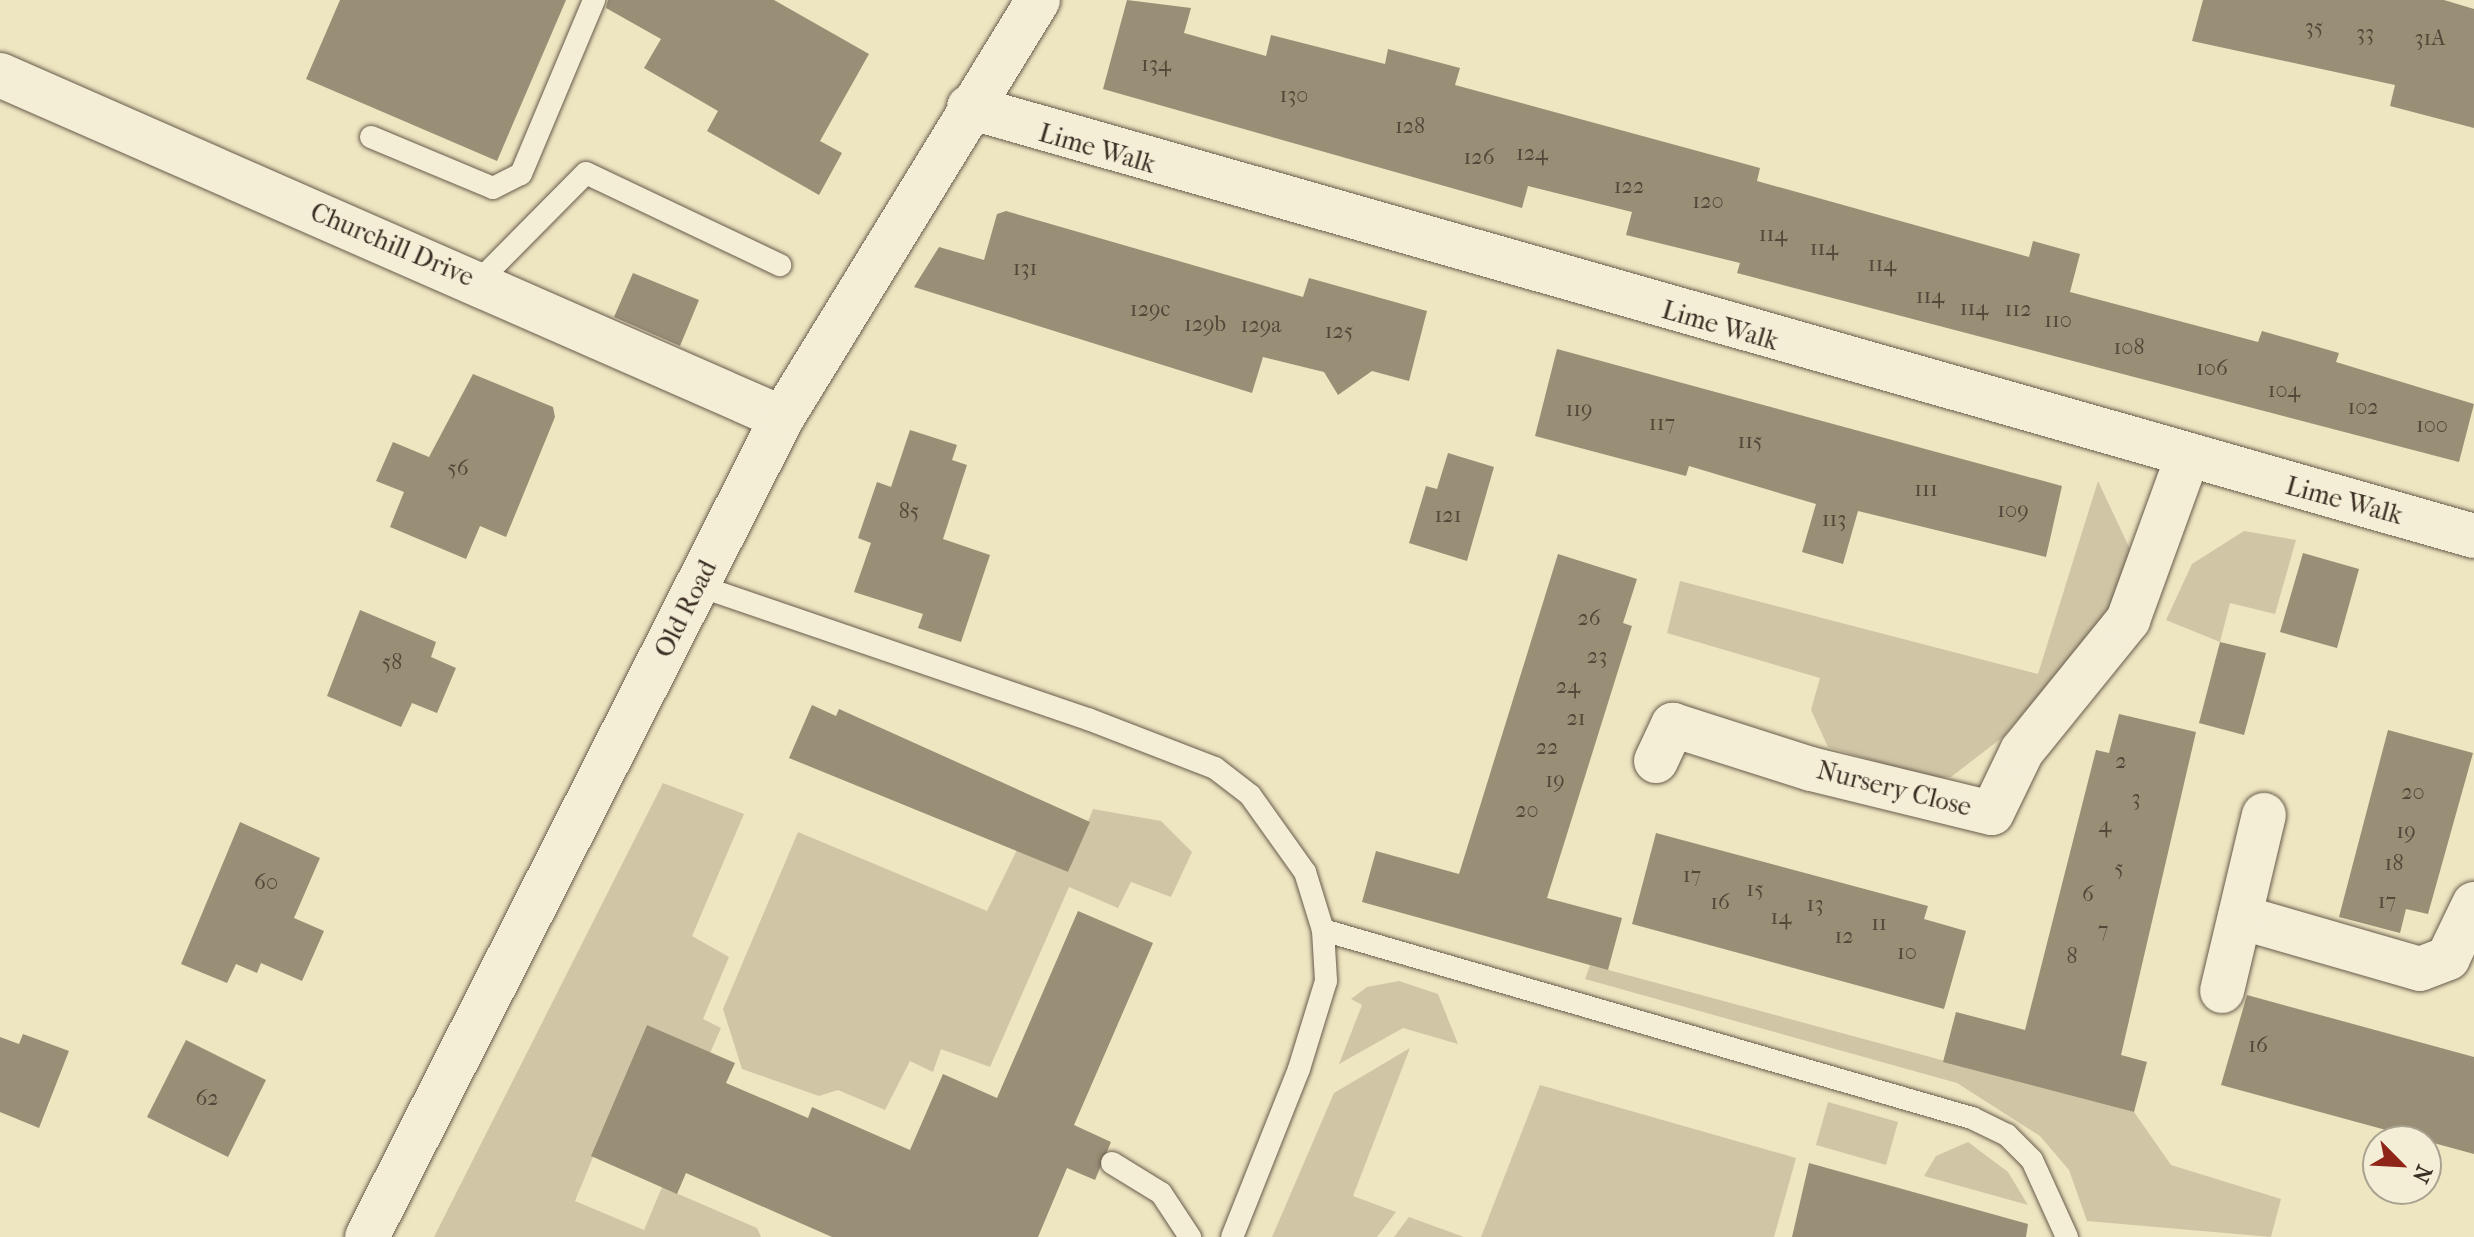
<!DOCTYPE html>
<style>
body{margin:0}
#map{position:relative;width:2474px;height:1237px;overflow:hidden;background:#eee5c1;font-family:"IM FELL French Canon",serif}
div>[style]{position:absolute}
[style*='--x']{left:calc(var(--x)*1px);top:calc(var(--y)*1px);width:calc(var(--w)*1px);rotate:calc(var(--a)*1deg)}
.green>*{inset:0;background:#d0c6a6}
.building>*{inset:0;background:#998e76}
.roads{filter:drop-shadow(0 0 2px #685c4c) drop-shadow(0 0 2px #685c4c)}
.lane>*{height:22px;margin:-11px;padding:0 11px;transform-origin:11px;border-radius:11px;background:#f4eed7}
.street>*{height:44px;margin:-22px;padding:0 22px;transform-origin:22px;border-radius:22px;background:#f4eed7}
.secondary>*{height:44px;margin:-22px;padding:0 22px;transform-origin:22px;border-radius:22px;background:#f4eed7}
span{translate:-50% -50%;white-space:nowrap;text-align:center;line-height:1.15;-webkit-text-stroke:6px #f4eed7;paint-order:stroke}
.number-label{font-size:22px;color:#534739}
.number-label span{-webkit-text-stroke-width:0}
.street-label{font-size:26px;color:#3c2f25}
.north{position:absolute;left:2362px;top:1125px;width:80px;height:80px;box-sizing:border-box;background:#f4eed7;border:2px solid #aaa290;border-radius:50%;rotate:114deg;font-size:22px;font-weight:700;line-height:32px;text-align:center;color:#3c2f25}
.north::after{content:'';display:block;margin:auto;width:28px;height:36px;background:#8f2418;clip-path:polygon(50% 0,100% 100%,50% 72%,0 100%)}
</style>
<div id="map">
<div class="green">
<div style="clip-path:polygon(2098px 481px,2136px 562px,2115px 608px,2003px 737px,1951px 777px,1931px 778px,1828px 747px,1811px 710px,1820px 678px,1667px 633px,1680px 581px,2038px 674px)"></div>
<div style="clip-path:polygon(2244px 531px,2296px 540px,2275px 614px,2230px 603px,2220px 642px,2166px 620px,2192px 564px)"></div>
<div style="clip-path:polygon(663px 783px,744px 814px,692px 936px,729px 957px,703px 1019px,721px 1028px,710px 1053px,647px 1025px,575px 1201px,644px 1230px,662px 1187px,757px 1228px,761px 1237px,434px 1237px)"></div>
<div style="clip-path:polygon(1093px 809px,1161px 821px,1192px 852px,1171px 897px,1131px 882px,1118px 908px,1069px 887px,990px 1067px,941px 1049px,933px 1072px,910px 1061px,885px 1110px,838px 1090px,819px 1096px,742px 1069px,723px 1009px,798px 832px,987px 911px,1017px 850px,1068px 872px)"></div>
<div style="clip-path:polygon(1590px 965px,2134px 1112px,2171px 1165px,2281px 1199px,2271px 1237px,2087px 1221px,2069px 1170px,2040px 1136px,1957px 1083px,1585px 979px)"></div>
<div style="clip-path:polygon(1399px 981px,1438px 994px,1458px 1044px,1403px 1028px,1339px 1064px,1362px 1005px,1351px 999px,1367px 987px)"></div>
<div style="clip-path:polygon(1410px 1048px,1353px 1196px,1396px 1212px,1377px 1237px,1272px 1237px,1334px 1093px)"></div>
<div style="clip-path:polygon(1540px 1085px,1796px 1158px,1774px 1237px,1481px 1237px)"></div>
<div style="clip-path:polygon(1828px 1102px,1898px 1122px,1886px 1165px,1816px 1145px)"></div>
<div style="clip-path:polygon(1968px 1142px,2008px 1172px,2028px 1205px,1924px 1176px,1936px 1156px)"></div>
<div style="clip-path:polygon(1409px 1217px,1464px 1237px,1394px 1237px)"></div>
</div>
<div class="building">
<div style="clip-path:polygon(340px 0,566px 0,497px 161px,306px 79px)"></div>
<div style="clip-path:polygon(608px 0,774px 0,869px 54px,820px 141px,842px 153px,819px 195px,707px 131px,718px 111px,644px 68px,661px 39px,606px 8px)"></div>
<div style="clip-path:polygon(1127px 0,1191px 8px,1184px 33px,1266px 56px,1271px 35px,1385px 64px,1388px 49px,1460px 68px,1455px 85px,1760px 168px,1757px 181px,2029px 257px,2033px 241px,2080px 254px,2070px 292px,2258px 342px,2262px 331px,2339px 353px,2336px 362px,2474px 404px,2459px 462px,1737px 273px,1740px 263px,1626px 235px,1632px 212px,1528px 186px,1522px 208px,1103px 89px)"></div>
<div style="clip-path:polygon(2203px 0,2444px 0,2474px 9px,2474px 128px,2390px 106px,2395px 85px,2192px 41px)"></div>
<div style="clip-path:polygon(1006px 211px,1303px 297px,1309px 278px,1427px 311px,1409px 381px,1372px 371px,1338px 395px,1324px 372px,1263px 357px,1252px 393px,914px 287px,939px 247px,984px 260px,997px 214px)"></div>
<div style="clip-path:polygon(633px 273px,699px 300px,680px 346px,614px 317px)"></div>
<div style="clip-path:polygon(1557px 349px,2062px 486px,2046px 557px,1858px 511px,1843px 564px,1802px 552px,1816px 504px,1689px 466px,1686px 476px,1535px 436px)"></div>
<div style="clip-path:polygon(473px 374px,553px 407px,555px 417px,506px 537px,480px 526px,466px 559px,390px 527px,404px 492px,376px 481px,393px 442px,429px 457px)"></div>
<div style="clip-path:polygon(910px 430px,957px 445px,952px 460px,967px 465px,943px 539px,990px 555px,961px 642px,918px 628px,923px 614px,854px 592px,871px 543px,858px 538px,877px 482px,891px 487px)"></div>
<div style="clip-path:polygon(1448px 453px,1494px 467px,1467px 561px,1409px 543px,1426px 486px,1437px 489px)"></div>
<div style="clip-path:polygon(2303px 553px,2359px 569px,2337px 648px,2280px 632px)"></div>
<div style="clip-path:polygon(1558px 554px,1637px 579px,1623px 623px,1632px 626px,1547px 898px,1622px 918px,1608px 970px,1362px 902px,1376px 851px,1459px 874px)"></div>
<div style="clip-path:polygon(360px 610px,436px 642px,431px 657px,456px 668px,437px 713px,412px 703px,401px 727px,327px 696px)"></div>
<div style="clip-path:polygon(2220px 642px,2266px 653px,2244px 735px,2199px 723px)"></div>
<div style="clip-path:polygon(812px 705px,836px 716px,839px 709px,1090px 822px,1068px 872px,789px 758px)"></div>
<div style="clip-path:polygon(2119px 714px,2196px 732px,2121px 1055px,2147px 1062px,2134px 1112px,1943px 1062px,1956px 1012px,2025px 1030px,2096px 750px,2109px 753px)"></div>
<div style="clip-path:polygon(2388px 730px,2473px 753px,2428px 914px,2406px 909px,2400px 933px,2339px 917px)"></div>
<div style="clip-path:polygon(240px 822px,320px 858px,294px 918px,324px 931px,302px 981px,261px 963px,257px 973px,236px 964px,227px 983px,181px 964px)"></div>
<div style="clip-path:polygon(1656px 833px,1928px 906px,1924px 919px,1966px 931px,1944px 1009px,1632px 924px)"></div>
<div style="clip-path:polygon(1078px 911px,1153px 943px,1074px 1125px,1111px 1142px,1095px 1180px,1067px 1168px,1038px 1237px,832px 1237px,686px 1173px,677px 1194px,591px 1156px,647px 1025px,735px 1063px,726px 1083px,808px 1118px,812px 1107px,910px 1150px,943px 1074px,997px 1098px)"></div>
<div style="clip-path:polygon(2247px 995px,2474px 1057px,2474px 1154px,2221px 1085px)"></div>
<div style="clip-path:polygon(23px 1034px,69px 1051px,39px 1128px,0 1112px,0 1037px,19px 1044px)"></div>
<div style="clip-path:polygon(186px 1040px,266px 1080px,228px 1157px,147px 1117px)"></div>
<div style="clip-path:polygon(1809px 1163px,2028px 1224px,2026px 1237px,1792px 1237px)"></div>
</div>
<div class="roads">
<div class="lane">
<div style="--x:371;--y:137;--w:132;--a:22.7"></div>
<div style="--x:493;--y:188;--w:31;--a:-27"></div>
<div style="--x:521;--y:174;--w:189;--a:-67.2"></div>
<div style="--x:478;--y:282;--w:153;--a:-45.3"></div>
<div style="--x:586;--y:173;--w:215;--a:25.4"></div>
<div style="--x:699;--y:586;--w:411;--a:18.9"></div>
<div style="--x:1088;--y:719;--w:136;--a:21.1"></div>
<div style="--x:1215;--y:768;--w:44;--a:37.6"></div>
<div style="--x:1250;--y:795;--w:95;--a:54.5"></div>
<div style="--x:1305;--y:872;--w:61;--a:72.8"></div>
<div style="--x:1323;--y:930;--w:51;--a:86.6"></div>
<div style="--x:1326;--y:981;--w:92;--a:107.1"></div>
<div style="--x:1299;--y:1069;--w:181;--a:111.7"></div>
<div style="--x:1323;--y:930;--w:676;--a:16.16"></div>
<div style="--x:1972;--y:1118;--w:39;--a:26"></div>
<div style="--x:2007;--y:1135;--w:35;--a:45"></div>
<div style="--x:2032;--y:1160;--w:85;--a:65.6"></div>
<div style="--x:1112;--y:1163;--w:57;--a:31.5"></div>
<div style="--x:1161;--y:1193;--w:53;--a:56.6"></div>
</div>
<div class="street">
<div style="--x:0;--y:75;--w:854;--a:23.68"></div>
<div style="--x:1656;--y:761;--w:40;--a:-65"></div>
<div style="--x:1673;--y:725;--w:145;--a:17.7"></div>
<div style="--x:1811;--y:769;--w:186;--a:13.7"></div>
<div style="--x:1992;--y:813;--w:69;--a:-64.2"></div>
<div style="--x:2022;--y:751;--w:169;--a:-51"></div>
<div style="--x:2128;--y:620;--w:172;--a:-70"></div>
<div style="--x:2240;--y:917;--w:187;--a:16.1"></div>
<div style="--x:2420;--y:969;--w:30;--a:-21"></div>
<div style="--x:2448;--y:958;--w:60;--a:-64.3"></div>
<div style="--x:2222;--y:991;--w:181;--a:-76.6"></div>
</div>
<div class="secondary">
<div style="--x:969;--y:107;--w:1565;--a:15.91"></div>
<div style="--x:367;--y:1237;--w:918;--a:-63.13"></div>
<div style="--x:782;--y:418;--w:490;--a:-58.5"></div>
</div>
</div>
<div class="number-label">
<span style="left:2314px;top:28px">35</span>
<span style="left:2365px;top:34px">33</span>
<span style="left:2430px;top:39px">31A</span>
<span style="left:1156px;top:65px">134</span>
<span style="left:1294px;top:96px">130</span>
<span style="left:1410px;top:127px">128</span>
<span style="left:1532px;top:154px">124</span>
<span style="left:1479px;top:158px">126</span>
<span style="left:1629px;top:187px">122</span>
<span style="left:1708px;top:202px">120</span>
<span style="left:1773px;top:235px">114</span>
<span style="left:1824px;top:249px">114</span>
<span style="left:1882px;top:265px">114</span>
<span style="left:1025px;top:269px">131</span>
<span style="left:1930px;top:297px">114</span>
<span style="left:1974px;top:309px">114</span>
<span style="left:1150px;top:310px">129c</span>
<span style="left:2018px;top:310px">112</span>
<span style="left:2058px;top:321px">110</span>
<span style="left:1205px;top:325px">129b</span>
<span style="left:1261px;top:326px">129a</span>
<span style="left:1339px;top:332px">125</span>
<span style="left:2129px;top:348px">108</span>
<span style="left:2212px;top:369px">106</span>
<span style="left:2284px;top:391px">104</span>
<span style="left:2363px;top:408px">102</span>
<span style="left:1579px;top:410px">119</span>
<span style="left:1662px;top:424px">117</span>
<span style="left:2432px;top:426px">100</span>
<span style="left:1750px;top:442px">115</span>
<span style="left:458px;top:469px">56</span>
<span style="left:1926px;top:490px">111</span>
<span style="left:2013px;top:511px">109</span>
<span style="left:909px;top:512px">85</span>
<span style="left:1448px;top:516px">121</span>
<span style="left:1834px;top:520px">113</span>
<span style="left:1589px;top:619px">26</span>
<span style="left:1597px;top:657px">23</span>
<span style="left:392px;top:663px">58</span>
<span style="left:1568px;top:687px">24</span>
<span style="left:1576px;top:719px">21</span>
<span style="left:1547px;top:748px">22</span>
<span style="left:2121px;top:762px">2</span>
<span style="left:1555px;top:781px">19</span>
<span style="left:2413px;top:793px">20</span>
<span style="left:2136px;top:799px">3</span>
<span style="left:1527px;top:811px">20</span>
<span style="left:2105px;top:826px">4</span>
<span style="left:2406px;top:832px">19</span>
<span style="left:2394px;top:864px">18</span>
<span style="left:2119px;top:869px">5</span>
<span style="left:1692px;top:876px">17</span>
<span style="left:266px;top:883px">60</span>
<span style="left:1755px;top:890px">15</span>
<span style="left:2088px;top:895px">6</span>
<span style="left:2387px;top:902px">17</span>
<span style="left:1720px;top:903px">16</span>
<span style="left:1815px;top:905px">13</span>
<span style="left:1781px;top:918px">14</span>
<span style="left:1879px;top:924px">11</span>
<span style="left:2103px;top:931px">7</span>
<span style="left:1844px;top:937px">12</span>
<span style="left:1907px;top:953px">10</span>
<span style="left:2072px;top:957px">8</span>
<span style="left:2258px;top:1046px">16</span>
<span style="left:207px;top:1099px">62</span>
</div>
<div class="street-label">
<span style="left:1097px;top:149px;rotate:16deg">Lime Walk</span>
<span style="left:392px;top:245px;rotate:23deg">Churchill Drive</span>
<span style="left:1720px;top:326px;rotate:16deg">Lime Walk</span>
<span style="left:2344px;top:501px;rotate:15deg">Lime Walk</span>
<span style="left:686px;top:609px;rotate:-63deg">Old Road</span>
<span style="left:1894px;top:789px;rotate:14deg">Nursery Close</span>
</div>
<div class="north">N</div>
</div>
